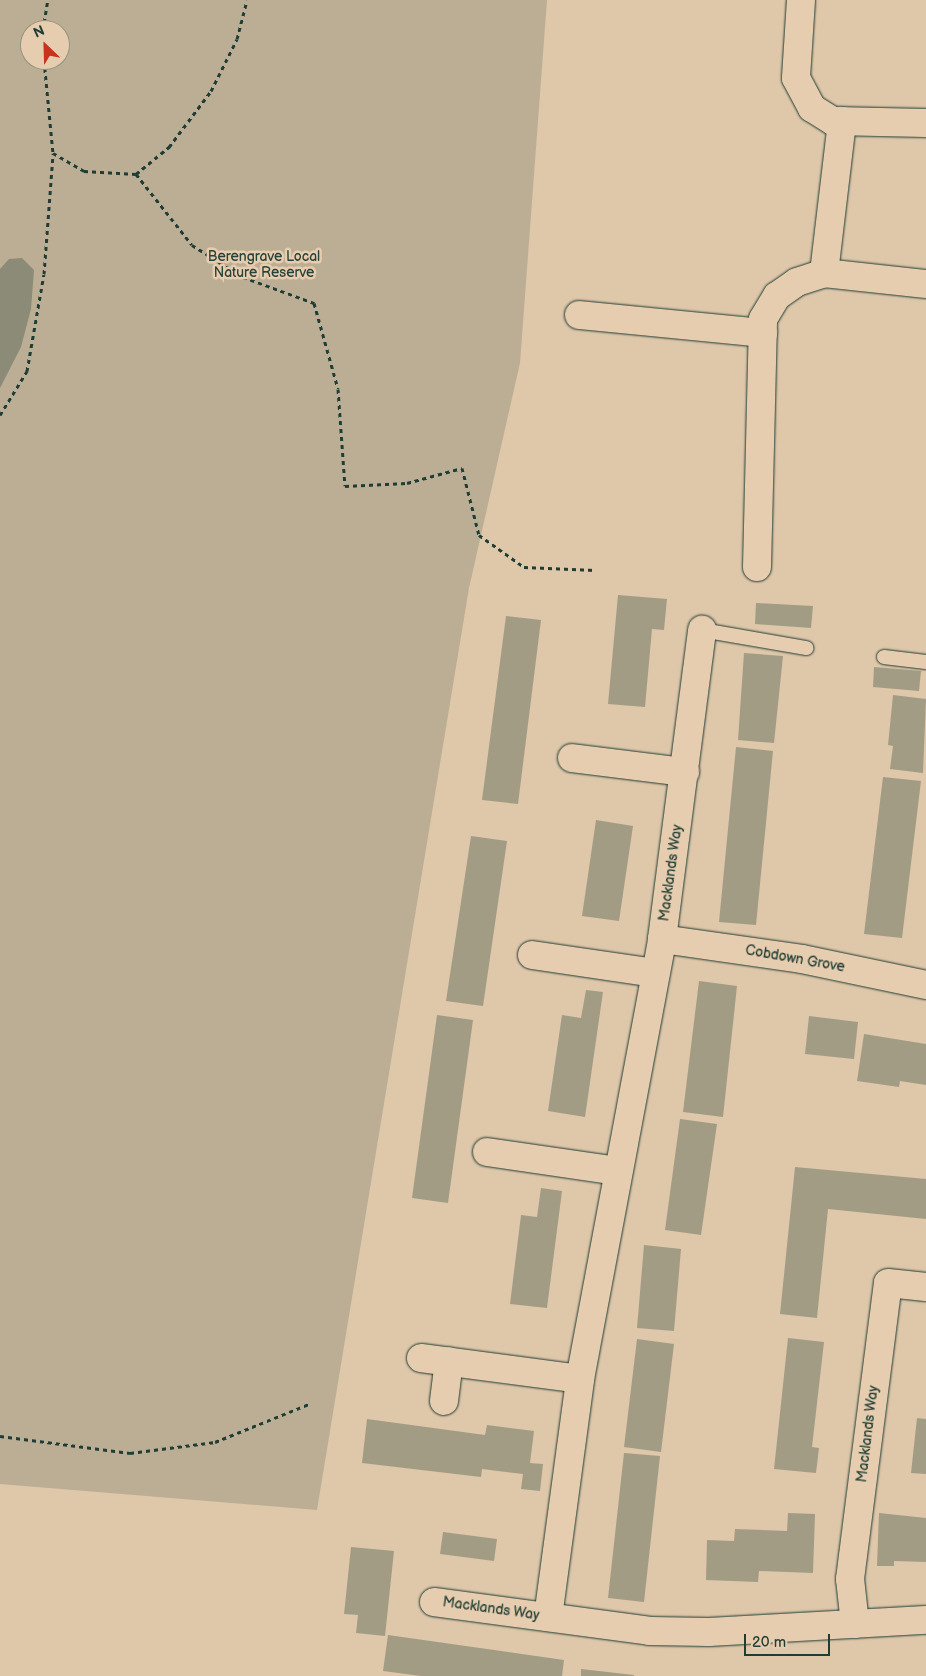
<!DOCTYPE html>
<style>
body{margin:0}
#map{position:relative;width:926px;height:1676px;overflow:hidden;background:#dfc7aa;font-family:"Balsamiq Sans",sans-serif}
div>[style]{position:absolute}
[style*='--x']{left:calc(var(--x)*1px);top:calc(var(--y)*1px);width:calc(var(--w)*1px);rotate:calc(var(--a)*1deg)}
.green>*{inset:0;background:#bcae94}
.water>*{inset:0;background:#8b8b77}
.building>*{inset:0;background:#a39c85}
.path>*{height:3px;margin-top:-1.5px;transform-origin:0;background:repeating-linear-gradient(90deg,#1f3d34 0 4px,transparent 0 8px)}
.roads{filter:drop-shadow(0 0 1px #1f3d34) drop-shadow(0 0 1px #1f3d34)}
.service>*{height:14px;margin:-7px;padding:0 7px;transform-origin:7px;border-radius:7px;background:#e7cdaf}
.minor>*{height:28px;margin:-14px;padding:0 14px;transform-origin:14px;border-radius:14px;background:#e7cdaf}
span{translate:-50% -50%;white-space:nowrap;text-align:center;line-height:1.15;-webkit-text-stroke:5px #e7cdaf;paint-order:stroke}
.park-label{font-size:14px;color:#274339}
.street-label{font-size:14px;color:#1f3d34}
.north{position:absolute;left:20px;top:20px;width:50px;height:50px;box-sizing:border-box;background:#e7cdaf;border:1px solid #97937e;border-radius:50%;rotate:336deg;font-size:14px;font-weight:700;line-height:20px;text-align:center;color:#1f3d34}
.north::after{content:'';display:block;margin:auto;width:18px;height:22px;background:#c8321e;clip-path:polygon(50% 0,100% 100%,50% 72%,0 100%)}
.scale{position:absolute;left:744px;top:1634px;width:86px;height:22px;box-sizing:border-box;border:2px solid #1f3d34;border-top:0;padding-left:6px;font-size:15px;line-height:18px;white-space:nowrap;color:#1f3d34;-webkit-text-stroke:4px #e7cdaf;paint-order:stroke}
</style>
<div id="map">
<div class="green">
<div style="clip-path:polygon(evenodd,0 0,547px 0,520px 363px,469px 588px,317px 1510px,0 1484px,0 0,30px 30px,60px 30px,60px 60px,30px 60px,30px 30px)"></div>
</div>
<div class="water">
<div style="clip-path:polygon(22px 258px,34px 270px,31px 309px,21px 347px,0 388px,0 269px,9px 259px)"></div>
</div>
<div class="building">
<div style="clip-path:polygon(618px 595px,667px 599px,664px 630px,652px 629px,645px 707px,608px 704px)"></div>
<div style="clip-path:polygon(756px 603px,813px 606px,811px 628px,755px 624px)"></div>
<div style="clip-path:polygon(506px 616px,541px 620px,518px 804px,482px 800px)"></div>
<div style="clip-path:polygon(744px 653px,783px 656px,774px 743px,738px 740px)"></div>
<div style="clip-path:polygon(874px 667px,921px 671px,919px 691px,873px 687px)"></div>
<div style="clip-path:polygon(893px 695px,926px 699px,923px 773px,890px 769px,893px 746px,888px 745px)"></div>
<div style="clip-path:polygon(736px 747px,773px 751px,756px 925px,719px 922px)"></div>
<div style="clip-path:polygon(883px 777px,921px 781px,902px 938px,864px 934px)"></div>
<div style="clip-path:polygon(596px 820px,633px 826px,619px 921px,582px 916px)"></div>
<div style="clip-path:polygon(471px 836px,507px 841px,483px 1006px,446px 1001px)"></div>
<div style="clip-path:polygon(699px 981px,737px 986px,723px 1117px,683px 1112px)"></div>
<div style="clip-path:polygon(586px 990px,603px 992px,585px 1117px,548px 1111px,562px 1015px,581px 1018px)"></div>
<div style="clip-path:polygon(437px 1015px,473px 1020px,448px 1203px,412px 1198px)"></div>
<div style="clip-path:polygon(809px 1016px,858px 1022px,854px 1059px,805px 1054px)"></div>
<div style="clip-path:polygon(864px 1034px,926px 1044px,926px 1085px,900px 1081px,899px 1087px,857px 1081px)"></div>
<div style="clip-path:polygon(680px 1119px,717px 1124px,701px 1235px,665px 1230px)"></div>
<div style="clip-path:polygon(795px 1167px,926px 1179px,926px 1219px,828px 1209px,817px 1318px,780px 1314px)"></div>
<div style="clip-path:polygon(541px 1188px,562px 1191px,547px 1308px,510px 1304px,521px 1215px,537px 1217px)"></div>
<div style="clip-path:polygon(644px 1245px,681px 1249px,674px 1331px,637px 1328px)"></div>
<div style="clip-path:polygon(788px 1338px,824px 1342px,812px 1447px,819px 1448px,816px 1473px,774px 1469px)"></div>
<div style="clip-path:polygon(637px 1339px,674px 1344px,661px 1452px,624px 1447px)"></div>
<div style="clip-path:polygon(917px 1418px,926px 1419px,926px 1474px,911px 1473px)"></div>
<div style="clip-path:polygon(367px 1419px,485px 1435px,487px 1425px,534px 1431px,530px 1463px,543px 1464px,540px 1491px,521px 1489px,523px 1474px,482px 1469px,481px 1477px,362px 1463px)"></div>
<div style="clip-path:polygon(624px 1453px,660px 1456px,644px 1602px,608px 1598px)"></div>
<div style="clip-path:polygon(788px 1513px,815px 1514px,813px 1573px,759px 1571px,758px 1582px,706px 1580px,707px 1540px,734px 1541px,735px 1529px,787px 1531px)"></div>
<div style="clip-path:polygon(879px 1513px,926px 1518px,926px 1562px,894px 1561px,894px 1566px,877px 1566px)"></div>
<div style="clip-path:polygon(443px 1532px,497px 1539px,494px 1561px,440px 1554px)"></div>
<div style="clip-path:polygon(351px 1547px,394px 1551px,385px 1636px,356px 1633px,358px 1615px,344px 1614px)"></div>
<div style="clip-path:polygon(388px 1635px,564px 1660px,562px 1676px,421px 1676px,383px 1671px)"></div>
<div style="clip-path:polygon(581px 1669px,634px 1675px,634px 1676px,581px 1676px)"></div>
</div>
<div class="path">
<div style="--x:43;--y:30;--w:30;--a:-81"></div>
<div style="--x:44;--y:60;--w:93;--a:84.5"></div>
<div style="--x:53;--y:153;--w:36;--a:30"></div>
<div style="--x:84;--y:171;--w:52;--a:3.3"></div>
<div style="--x:136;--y:174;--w:90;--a:51.7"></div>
<div style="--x:192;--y:245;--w:60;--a:32.1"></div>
<div style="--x:243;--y:277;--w:76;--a:20.1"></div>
<div style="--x:314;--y:303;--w:89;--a:74.4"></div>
<div style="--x:338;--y:389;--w:97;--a:85.9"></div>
<div style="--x:345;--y:486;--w:62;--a:-2.8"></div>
<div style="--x:407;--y:483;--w:57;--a:-15.3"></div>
<div style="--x:462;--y:468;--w:69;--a:75.8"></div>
<div style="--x:479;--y:535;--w:55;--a:35.4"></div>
<div style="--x:524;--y:567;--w:71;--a:2.4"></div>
<div style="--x:136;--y:174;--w:43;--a:-39.3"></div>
<div style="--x:169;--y:147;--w:70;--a:-53.1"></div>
<div style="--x:211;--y:91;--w:58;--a:-63.4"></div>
<div style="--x:237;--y:39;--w:40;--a:-75.6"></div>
<div style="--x:0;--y:415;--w:52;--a:-58.5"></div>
<div style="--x:27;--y:371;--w:98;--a:-80.1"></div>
<div style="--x:44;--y:274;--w:121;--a:-85.7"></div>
<div style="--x:0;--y:1436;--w:131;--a:7.5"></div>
<div style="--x:130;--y:1453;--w:86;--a:-7.4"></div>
<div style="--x:215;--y:1442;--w:101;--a:-22"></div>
</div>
<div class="roads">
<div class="service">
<div style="--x:702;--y:630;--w:106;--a:9.8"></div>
<div style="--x:884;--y:657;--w:42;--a:6.8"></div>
</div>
<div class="minor">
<div style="--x:801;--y:0;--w:78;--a:93.7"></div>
<div style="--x:796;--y:78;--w:34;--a:62"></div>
<div style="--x:812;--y:108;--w:25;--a:32"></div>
<div style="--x:833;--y:121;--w:93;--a:1.2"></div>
<div style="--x:824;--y:273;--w:103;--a:6.2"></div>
<div style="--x:579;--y:315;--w:185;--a:5.6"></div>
<div style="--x:757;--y:567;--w:248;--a:-88.6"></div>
<div style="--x:763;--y:319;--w:27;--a:-59"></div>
<div style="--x:777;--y:296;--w:24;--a:-35"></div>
<div style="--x:797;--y:282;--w:28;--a:-18"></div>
<div style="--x:824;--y:273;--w:153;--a:-83.2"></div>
<div style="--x:572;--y:758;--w:114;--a:7.1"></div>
<div style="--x:662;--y:939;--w:141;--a:8.1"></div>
<div style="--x:802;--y:959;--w:127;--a:11.8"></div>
<div style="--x:532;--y:955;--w:125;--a:8.3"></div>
<div style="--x:487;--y:1152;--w:131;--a:8.3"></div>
<div style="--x:421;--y:1358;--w:160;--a:7.5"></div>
<div style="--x:444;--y:1401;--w:40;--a:-82.9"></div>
<div style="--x:434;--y:1602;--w:218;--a:7.6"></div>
<div style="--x:650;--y:1631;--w:59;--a:1"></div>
<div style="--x:709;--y:1632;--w:217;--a:-3.2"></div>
<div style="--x:548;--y:1617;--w:240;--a:-82.3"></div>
<div style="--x:580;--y:1379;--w:448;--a:-79.4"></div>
<div style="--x:662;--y:939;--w:312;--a:-82.6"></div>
<div style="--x:855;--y:1624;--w:45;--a:-96.3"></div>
<div style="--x:850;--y:1579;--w:298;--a:-82.7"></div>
<div style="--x:888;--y:1283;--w:38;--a:6"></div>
</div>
</div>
<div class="park-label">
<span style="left:264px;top:265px">Berengrave Local<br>Nature Reserve</span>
</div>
<div class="street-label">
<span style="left:671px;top:873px;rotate:-82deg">Macklands Way</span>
<span style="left:795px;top:959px;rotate:10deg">Cobdown Grove</span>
<span style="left:868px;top:1434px;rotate:-83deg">Macklands Way</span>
<span style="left:491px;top:1609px;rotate:8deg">Macklands Way</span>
</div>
<div class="north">N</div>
<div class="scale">20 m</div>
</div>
